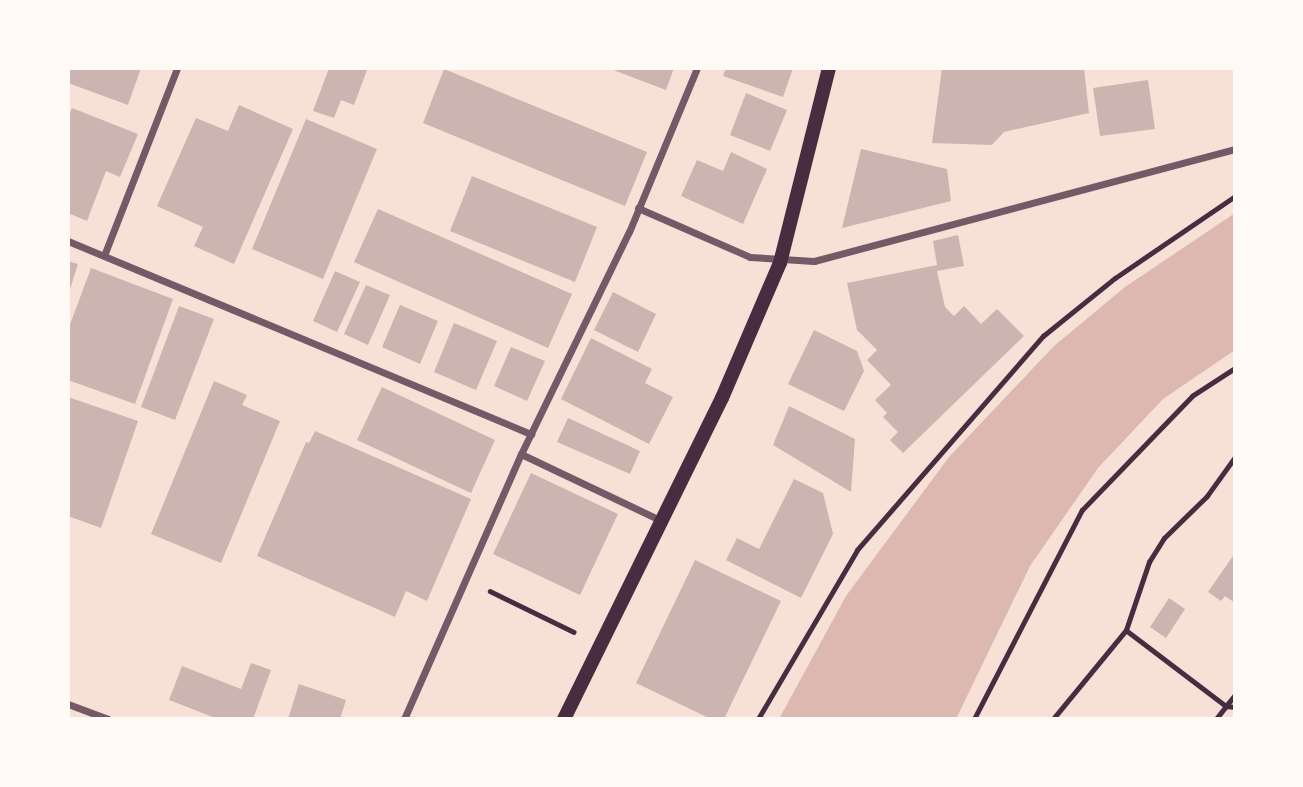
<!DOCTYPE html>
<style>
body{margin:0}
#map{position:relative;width:1303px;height:787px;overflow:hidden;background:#f7e1d7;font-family:"Alegreya Sans",sans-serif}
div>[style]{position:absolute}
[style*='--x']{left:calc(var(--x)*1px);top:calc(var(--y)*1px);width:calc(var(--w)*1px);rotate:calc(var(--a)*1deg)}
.water>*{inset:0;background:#dcb8b0}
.building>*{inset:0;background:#ccb4b1}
.path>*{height:4.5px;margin:-2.25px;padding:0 2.25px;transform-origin:2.25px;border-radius:2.25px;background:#4a2c40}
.minor>*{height:7px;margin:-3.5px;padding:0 3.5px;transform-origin:3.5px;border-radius:3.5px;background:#755966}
.secondary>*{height:14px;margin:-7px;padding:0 7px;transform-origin:7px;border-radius:7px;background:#4a2c40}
span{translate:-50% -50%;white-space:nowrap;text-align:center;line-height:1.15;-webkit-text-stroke:5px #fffaf5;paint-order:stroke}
.frame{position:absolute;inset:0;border:70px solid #fffaf5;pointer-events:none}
</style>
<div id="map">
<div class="water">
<div style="clip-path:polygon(1235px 213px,1235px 350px,1163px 399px,1098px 468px,1030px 566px,956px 719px,779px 719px,846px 596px,949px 457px,1054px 346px,1125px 287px)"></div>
</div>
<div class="building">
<div style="clip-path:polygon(68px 68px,141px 68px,128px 105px,68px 83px)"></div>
<div style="clip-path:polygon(329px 68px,367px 70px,354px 105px,341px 100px,334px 118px,313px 111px)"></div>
<div style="clip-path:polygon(608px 68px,674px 68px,666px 90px)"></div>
<div style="clip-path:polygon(726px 68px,793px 68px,783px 97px,723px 76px)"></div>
<div style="clip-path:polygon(942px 68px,1084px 68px,1089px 113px,1004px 132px,992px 145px,932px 143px)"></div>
<div style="clip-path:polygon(444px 69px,647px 152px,625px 206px,423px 123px)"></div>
<div style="clip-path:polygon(1148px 80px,1155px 129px,1100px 136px,1093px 88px)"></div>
<div style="clip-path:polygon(746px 93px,787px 110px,770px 151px,730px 135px)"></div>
<div style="clip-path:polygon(239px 105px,293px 129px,234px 264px,194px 246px,203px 227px,157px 206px,196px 118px,228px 131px)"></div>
<div style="clip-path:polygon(72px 108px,138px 134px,120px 177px,106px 171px,87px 221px,68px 213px,68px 118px)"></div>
<div style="clip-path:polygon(306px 119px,377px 149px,323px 279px,252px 249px)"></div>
<div style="clip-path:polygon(861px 149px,947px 169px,951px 201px,842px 228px)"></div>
<div style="clip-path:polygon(731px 152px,767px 169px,743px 224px,681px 196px,697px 160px,723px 171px)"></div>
<div style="clip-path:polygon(472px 176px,597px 227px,575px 282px,450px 231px)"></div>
<div style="clip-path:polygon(378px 209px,572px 294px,548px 348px,354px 262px)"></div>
<div style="clip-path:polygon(958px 235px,964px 266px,937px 271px,945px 307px,954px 316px,964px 306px,981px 324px,997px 309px,1024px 336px,903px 453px,890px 440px,898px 432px,883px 417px,887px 413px,875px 400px,891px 385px,867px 360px,877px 350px,857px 330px,847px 283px,937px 265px,933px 241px)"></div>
<div style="clip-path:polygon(68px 261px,78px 264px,69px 292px,68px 292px)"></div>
<div style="clip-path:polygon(91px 268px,173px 299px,135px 404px,68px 380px,68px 330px)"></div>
<div style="clip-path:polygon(335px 271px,360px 282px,337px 332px,313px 321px)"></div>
<div style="clip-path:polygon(366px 285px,390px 295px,368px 345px,344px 334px)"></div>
<div style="clip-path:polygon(613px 292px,656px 314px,638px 352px,594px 330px)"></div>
<div style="clip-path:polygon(400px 305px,438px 321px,420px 364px,382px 347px)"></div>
<div style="clip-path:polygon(179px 306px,214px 319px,175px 420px,141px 407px)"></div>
<div style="clip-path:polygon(454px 323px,497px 341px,476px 390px,434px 372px)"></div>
<div style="clip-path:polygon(814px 330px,857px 351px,864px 371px,844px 411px,788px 384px)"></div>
<div style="clip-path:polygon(591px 338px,652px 369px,645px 383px,673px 397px,649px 444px,561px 399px)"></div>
<div style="clip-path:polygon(511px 347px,545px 361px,527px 401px,494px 386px)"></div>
<div style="clip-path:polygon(214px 381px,247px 395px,242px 405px,280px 421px,221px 563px,151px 534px)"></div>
<div style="clip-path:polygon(382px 387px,495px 440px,471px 493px,357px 440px)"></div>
<div style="clip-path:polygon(68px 397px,138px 421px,101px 528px,68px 516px)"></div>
<div style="clip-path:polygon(789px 406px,855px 439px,851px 492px,773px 445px)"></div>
<div style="clip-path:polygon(568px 418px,640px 451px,630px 474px,557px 442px)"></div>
<div style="clip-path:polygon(315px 431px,471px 499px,427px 601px,406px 591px,395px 617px,257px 556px,306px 442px,309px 443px)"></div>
<div style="clip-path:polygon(531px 473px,618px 514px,580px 595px,493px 554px)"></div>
<div style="clip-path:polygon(794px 479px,823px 493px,833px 534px,801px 598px,726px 560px,737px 538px,759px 549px)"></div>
<div style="clip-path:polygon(1235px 553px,1235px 603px,1225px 596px,1221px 601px,1208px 592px)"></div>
<div style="clip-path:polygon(695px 560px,781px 601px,724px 719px,711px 719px,636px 683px)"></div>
<div style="clip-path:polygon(1169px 598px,1185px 609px,1166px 638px,1150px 627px)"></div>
<div style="clip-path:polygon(251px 663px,271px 670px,253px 719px,218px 719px,169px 700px,182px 666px,241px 689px)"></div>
<div style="clip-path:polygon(299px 684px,346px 700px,340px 719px,288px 719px)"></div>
</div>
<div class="path">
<div style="--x:490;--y:591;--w:93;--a:26"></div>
<div style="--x:1126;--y:630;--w:72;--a:-71.3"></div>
<div style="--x:1149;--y:562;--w:28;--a:-58"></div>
<div style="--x:1164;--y:538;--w:60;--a:-44.3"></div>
<div style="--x:1207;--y:496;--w:48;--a:-54.3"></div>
<div style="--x:758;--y:719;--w:196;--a:-59.6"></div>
<div style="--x:857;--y:550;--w:284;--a:-49"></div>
<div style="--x:1043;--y:336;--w:92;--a:-38.9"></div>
<div style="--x:1115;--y:278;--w:145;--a:-34.3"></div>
<div style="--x:974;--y:719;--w:235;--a:-62.7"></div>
<div style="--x:1082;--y:510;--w:158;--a:-46"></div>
<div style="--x:1192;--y:396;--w:51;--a:-33.1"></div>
<div style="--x:1053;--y:719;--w:115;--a:-50.6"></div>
<div style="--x:1126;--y:630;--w:126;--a:37.2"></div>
<div style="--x:1226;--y:706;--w:14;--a:-51"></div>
<div style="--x:1216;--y:719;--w:16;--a:-52"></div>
<div style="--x:1226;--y:706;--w:9;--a:6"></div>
</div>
<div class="minor">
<div style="--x:638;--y:208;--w:122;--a:23.6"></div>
<div style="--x:750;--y:257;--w:64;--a:3.6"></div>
<div style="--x:814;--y:261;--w:436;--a:-14.9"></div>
<div style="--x:68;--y:241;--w:502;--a:22.63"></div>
<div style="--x:105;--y:253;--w:199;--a:-68.7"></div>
<div style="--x:521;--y:454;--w:154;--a:25.4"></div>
<div style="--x:68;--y:704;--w:43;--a:20.6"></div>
<div style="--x:404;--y:719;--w:290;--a:-66.2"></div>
<div style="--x:521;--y:454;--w:247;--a:-64.1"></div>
<div style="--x:629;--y:232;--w:178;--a:-67.5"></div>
</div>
<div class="secondary">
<div style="--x:564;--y:719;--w:358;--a:-63.8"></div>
<div style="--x:722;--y:398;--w:147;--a:-66.8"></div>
<div style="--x:780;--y:263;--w:201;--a:-75.9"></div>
</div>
<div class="frame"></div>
</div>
